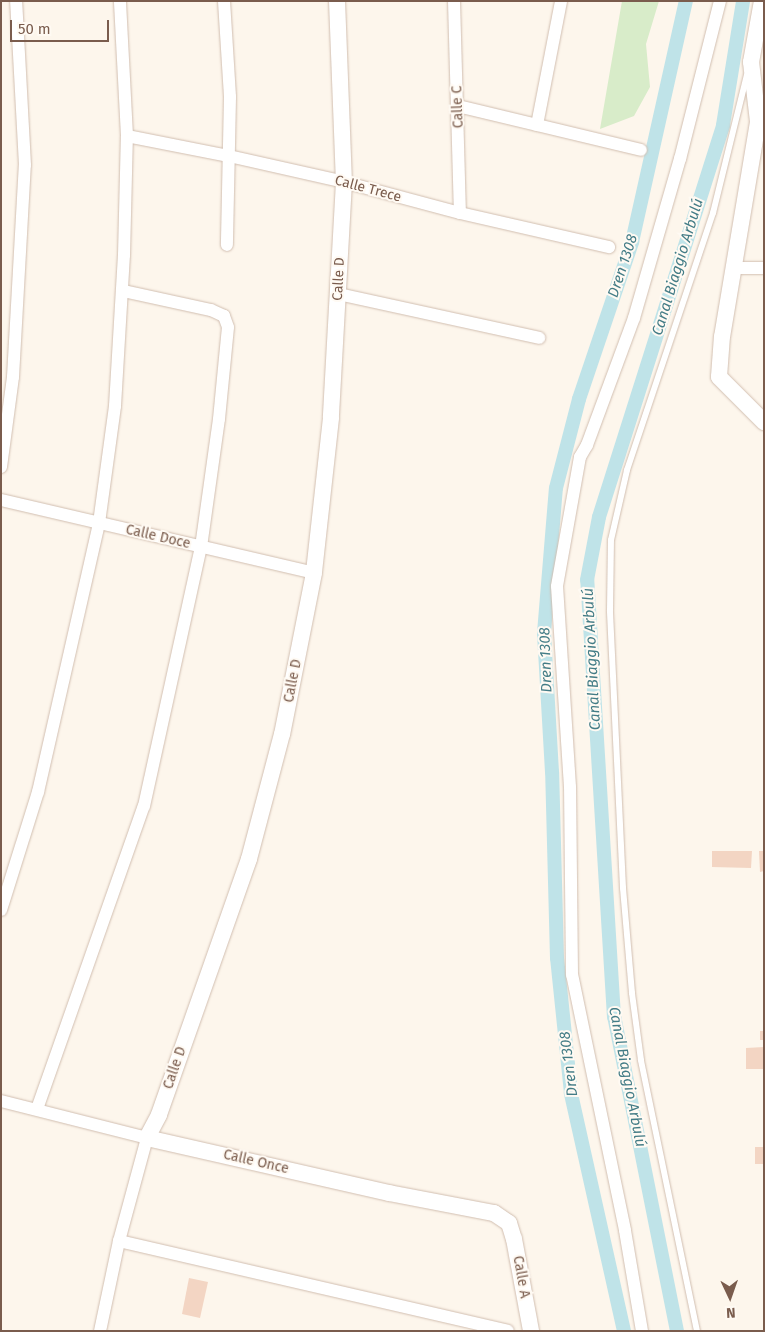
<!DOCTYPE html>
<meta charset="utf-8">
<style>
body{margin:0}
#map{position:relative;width:765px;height:1332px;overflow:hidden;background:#fdf6ec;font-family:"Fira Sans",sans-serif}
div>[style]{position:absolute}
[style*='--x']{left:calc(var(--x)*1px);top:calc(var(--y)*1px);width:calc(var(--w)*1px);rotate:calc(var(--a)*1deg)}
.green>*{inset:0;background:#d8ecc9}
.canal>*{height:14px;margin:-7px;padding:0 7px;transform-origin:7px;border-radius:7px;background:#bfe3e8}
.building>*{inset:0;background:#f3d5c3}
.roads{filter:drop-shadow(0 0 1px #d1beb0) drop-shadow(0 0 1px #d1beb0)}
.service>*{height:6px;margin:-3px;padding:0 3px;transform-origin:3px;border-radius:3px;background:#fff}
.minor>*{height:12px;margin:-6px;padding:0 6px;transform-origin:6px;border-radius:6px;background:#fff}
.tertiary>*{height:16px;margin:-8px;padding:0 8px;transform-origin:8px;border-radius:8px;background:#fff}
span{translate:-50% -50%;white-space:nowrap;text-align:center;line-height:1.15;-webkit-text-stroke:4px #fffaf3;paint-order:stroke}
.street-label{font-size:14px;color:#7a5c4d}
.water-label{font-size:15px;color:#437c86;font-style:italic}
.frame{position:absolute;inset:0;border:2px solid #7a5c4d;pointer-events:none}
.north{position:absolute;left:705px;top:1272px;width:50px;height:50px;-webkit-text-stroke:4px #fffaf3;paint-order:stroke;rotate:177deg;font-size:14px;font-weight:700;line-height:20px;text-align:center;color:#7a5c4d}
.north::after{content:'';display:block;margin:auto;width:18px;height:22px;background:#7a5c4d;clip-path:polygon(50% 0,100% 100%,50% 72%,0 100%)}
.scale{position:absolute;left:10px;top:20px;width:99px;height:22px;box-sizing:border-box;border:2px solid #7a5c4d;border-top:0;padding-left:6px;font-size:15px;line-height:18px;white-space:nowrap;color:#7a5c4d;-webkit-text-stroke:4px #fffaf3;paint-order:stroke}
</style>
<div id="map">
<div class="green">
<div style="clip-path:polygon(622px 1px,659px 1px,646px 44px,650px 87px,634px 116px,600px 129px)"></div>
</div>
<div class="canal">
<div style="--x:624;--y:1331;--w:244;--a:-102.6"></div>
<div style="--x:571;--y:1093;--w:136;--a:-95.9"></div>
<div style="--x:557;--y:958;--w:186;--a:-91.5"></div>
<div style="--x:552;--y:772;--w:139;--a:-93.3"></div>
<div style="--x:544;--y:633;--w:145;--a:-85.3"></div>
<div style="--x:556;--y:488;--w:92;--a:-75.5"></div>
<div style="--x:579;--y:399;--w:166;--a:-71.3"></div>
<div style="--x:632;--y:242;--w:247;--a:-77.4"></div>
<div style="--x:677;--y:1331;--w:320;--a:-101.3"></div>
<div style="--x:614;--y:1017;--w:438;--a:-93.5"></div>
<div style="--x:587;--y:580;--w:64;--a:-79.2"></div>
<div style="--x:599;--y:517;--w:411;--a:-72.4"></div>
<div style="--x:723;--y:125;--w:126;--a:-80.8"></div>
</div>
<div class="building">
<div style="clip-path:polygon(712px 851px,752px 851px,751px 868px,712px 867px)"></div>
<div style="clip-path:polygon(759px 851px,764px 851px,764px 871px,760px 872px)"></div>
<div style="clip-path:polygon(760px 1031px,764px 1031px,764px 1040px,760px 1040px)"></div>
<div style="clip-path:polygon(764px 1047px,764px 1069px,746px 1069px,746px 1048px)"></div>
<div style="clip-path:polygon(755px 1147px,764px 1147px,764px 1164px,755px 1164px)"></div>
<div style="clip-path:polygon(189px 1278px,208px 1282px,200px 1318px,182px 1314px)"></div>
</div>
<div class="roads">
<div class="service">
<div style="--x:697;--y:1331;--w:277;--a:-101.7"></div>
<div style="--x:641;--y:1060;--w:68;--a:-97.7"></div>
<div style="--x:632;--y:993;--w:105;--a:-94.9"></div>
<div style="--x:623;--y:888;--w:278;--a:-92.7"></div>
<div style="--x:610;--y:610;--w:70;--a:-89.2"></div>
<div style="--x:611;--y:540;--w:72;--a:-77.1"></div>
<div style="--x:627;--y:470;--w:271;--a:-71.5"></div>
<div style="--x:713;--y:213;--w:142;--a:-76.2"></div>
</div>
<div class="minor">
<div style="--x:224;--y:1;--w:96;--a:86.4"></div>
<div style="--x:230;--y:97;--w:148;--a:91.2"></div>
<div style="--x:454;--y:1;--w:212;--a:88.4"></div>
<div style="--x:458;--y:106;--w:188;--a:13.5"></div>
<div style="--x:537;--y:125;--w:126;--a:-79"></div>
<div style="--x:127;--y:136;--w:104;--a:11.1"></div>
<div style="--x:229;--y:156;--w:118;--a:12.7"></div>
<div style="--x:344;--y:182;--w:120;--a:15"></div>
<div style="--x:460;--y:213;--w:153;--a:12.9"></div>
<div style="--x:733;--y:268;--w:31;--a:0"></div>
<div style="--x:338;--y:294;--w:206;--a:12.3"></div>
<div style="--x:1;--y:467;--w:91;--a:-82.4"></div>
<div style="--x:13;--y:377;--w:212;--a:-86.8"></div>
<div style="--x:25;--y:165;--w:164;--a:-93.1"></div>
<div style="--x:1;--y:500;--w:321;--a:13.1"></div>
<div style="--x:1;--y:910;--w:124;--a:-72.6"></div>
<div style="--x:38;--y:792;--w:276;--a:-77.2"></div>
<div style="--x:99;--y:523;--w:118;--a:-82.2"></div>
<div style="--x:115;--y:406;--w:151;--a:-86.6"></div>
<div style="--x:124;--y:255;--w:119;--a:-88.6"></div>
<div style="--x:127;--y:136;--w:135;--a:-93"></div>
<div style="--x:1;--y:1101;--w:151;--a:14.2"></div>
<div style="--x:147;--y:1138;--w:107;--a:105.2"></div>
<div style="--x:119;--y:1241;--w:92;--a:101.9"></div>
<div style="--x:37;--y:1109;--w:321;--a:-70.6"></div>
<div style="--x:144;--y:806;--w:265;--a:-77.6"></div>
<div style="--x:201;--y:547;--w:129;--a:-82"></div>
<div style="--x:219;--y:419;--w:92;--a:-84.4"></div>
<div style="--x:228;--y:327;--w:12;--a:-110"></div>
<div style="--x:224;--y:316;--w:14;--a:-155"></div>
<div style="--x:211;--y:310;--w:90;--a:-167.8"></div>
<div style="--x:119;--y:1241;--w:399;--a:13"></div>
<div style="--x:642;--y:1331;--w:102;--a:-99.6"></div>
<div style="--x:625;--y:1230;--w:260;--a:-101.7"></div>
<div style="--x:572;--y:975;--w:188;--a:-90.6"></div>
<div style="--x:570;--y:787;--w:201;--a:-93.7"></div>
<div style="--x:557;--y:586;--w:131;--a:-79.9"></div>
<div style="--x:580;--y:457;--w:14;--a:-60"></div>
<div style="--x:587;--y:445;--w:135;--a:-69.7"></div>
<div style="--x:634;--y:318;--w:166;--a:-73.9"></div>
<div style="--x:680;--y:159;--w:163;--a:-75.8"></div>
</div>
<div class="tertiary">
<div style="--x:337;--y:1;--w:181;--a:87.8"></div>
<div style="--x:344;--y:182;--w:236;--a:93.2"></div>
<div style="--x:331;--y:418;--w:156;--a:96.3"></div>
<div style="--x:314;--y:573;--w:164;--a:101.2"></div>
<div style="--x:282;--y:734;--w:129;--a:104.8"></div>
<div style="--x:249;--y:859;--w:271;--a:109.4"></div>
<div style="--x:159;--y:1115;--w:26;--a:118"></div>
<div style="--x:147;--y:1138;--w:248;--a:12.8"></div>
<div style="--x:389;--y:1193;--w:107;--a:10.8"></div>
<div style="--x:494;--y:1213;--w:18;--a:34"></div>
<div style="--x:509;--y:1223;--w:17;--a:73"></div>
<div style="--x:514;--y:1239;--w:94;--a:79.5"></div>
<div style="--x:762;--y:1;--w:62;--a:100.2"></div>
<div style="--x:751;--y:62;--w:60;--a:83.3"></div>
<div style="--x:758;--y:122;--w:217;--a:99.5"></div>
<div style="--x:722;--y:336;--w:41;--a:94.2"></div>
<div style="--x:719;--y:377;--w:64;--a:45"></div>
</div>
</div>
<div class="street-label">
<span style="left:458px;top:107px;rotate:-92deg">Calle C</span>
<span style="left:368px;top:189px;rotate:15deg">Calle Trece</span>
<span style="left:339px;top:279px;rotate:-87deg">Calle D</span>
<span style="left:158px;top:537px;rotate:13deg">Calle Doce</span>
<span style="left:293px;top:681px;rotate:-79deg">Calle D</span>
<span style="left:175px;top:1068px;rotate:-71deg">Calle D</span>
<span style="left:256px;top:1162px;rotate:13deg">Calle Once</span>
<span style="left:521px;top:1277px;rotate:80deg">Calle A</span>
</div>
<div class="water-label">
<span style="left:623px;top:266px;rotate:-72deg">Dren 1308</span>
<span style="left:678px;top:267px;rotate:-73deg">Canal Biaggio Arbulú</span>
<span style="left:592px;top:659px;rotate:-93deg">Canal Biaggio Arbulú</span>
<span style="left:546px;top:660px;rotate:-92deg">Dren 1308</span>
<span style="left:569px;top:1064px;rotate:-97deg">Dren 1308</span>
<span style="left:627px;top:1077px;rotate:79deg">Canal Biaggio Arbulú</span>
</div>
<div class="frame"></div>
<div class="north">N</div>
<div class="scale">50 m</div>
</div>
